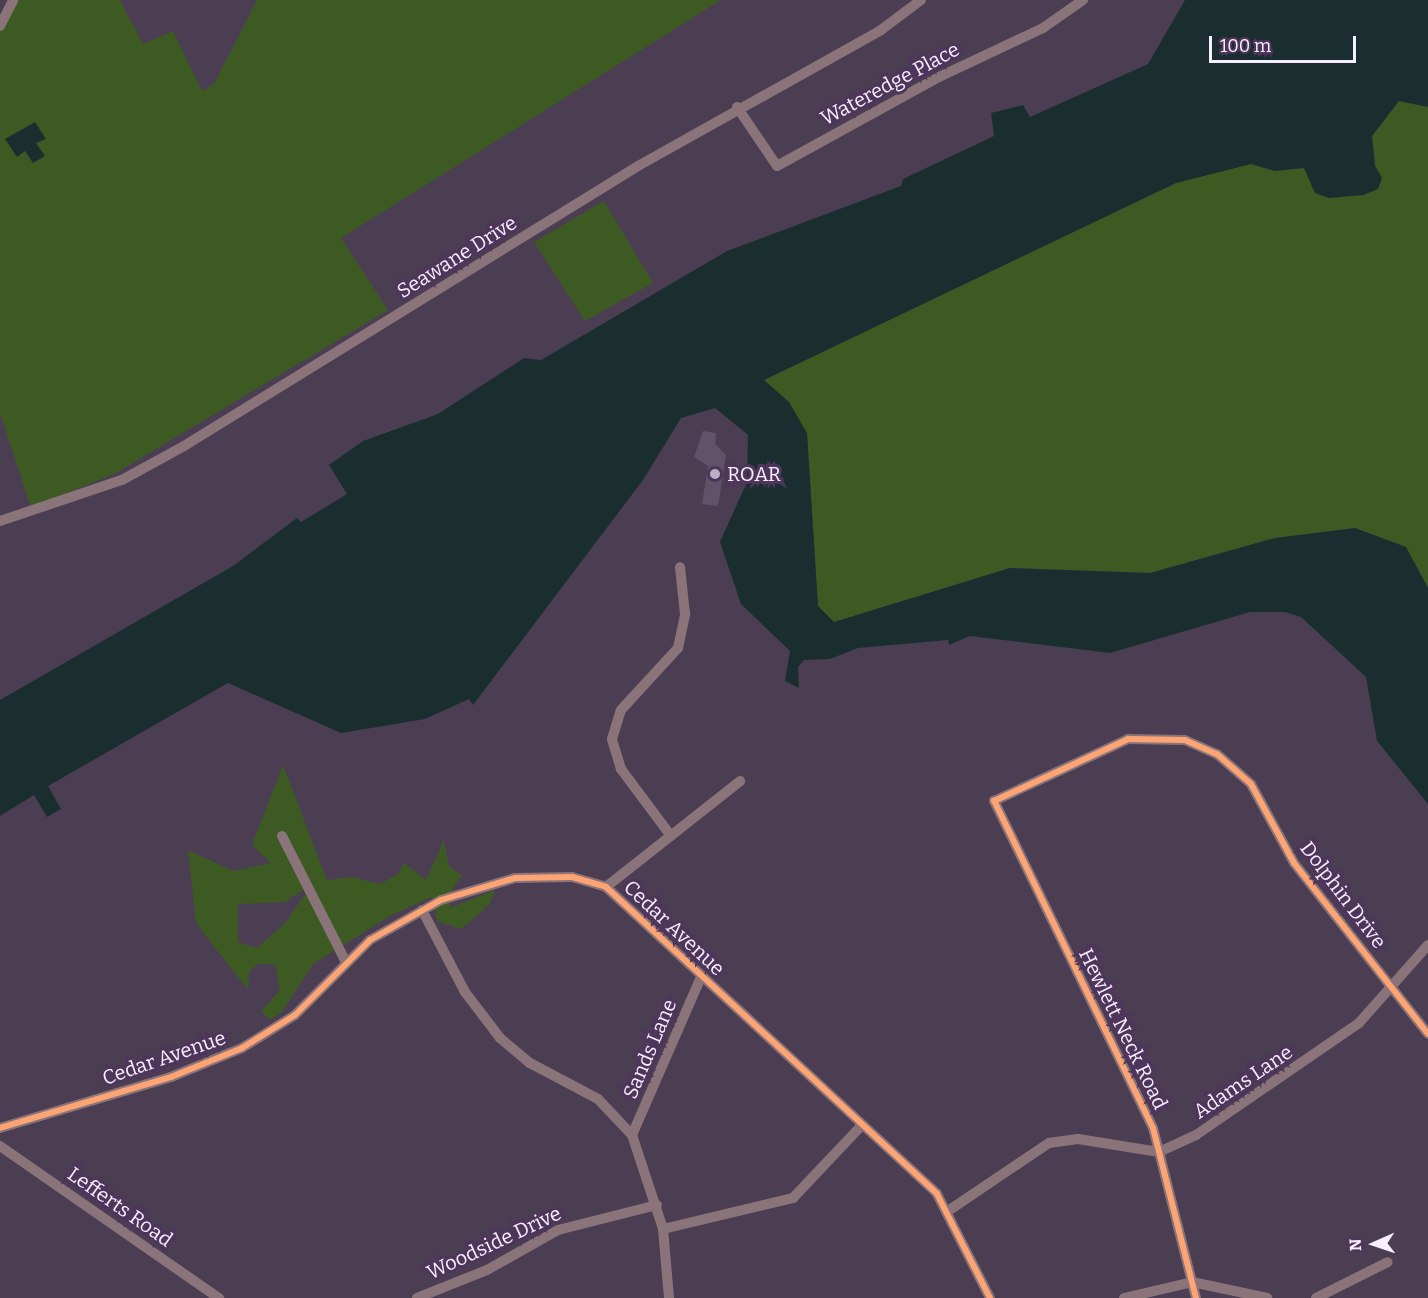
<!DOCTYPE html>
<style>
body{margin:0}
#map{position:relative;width:1428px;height:1298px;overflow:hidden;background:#4b3e53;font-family:Bitter,serif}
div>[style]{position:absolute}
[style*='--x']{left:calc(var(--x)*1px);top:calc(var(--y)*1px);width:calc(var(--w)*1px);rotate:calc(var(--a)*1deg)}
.green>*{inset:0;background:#3d5a23}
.water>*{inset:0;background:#1b2e2f}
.building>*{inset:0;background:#61516a}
.minor>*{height:10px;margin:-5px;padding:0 5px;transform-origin:5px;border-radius:5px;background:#8b7479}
.cycleway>*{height:6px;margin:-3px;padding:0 3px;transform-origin:3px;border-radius:3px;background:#fda474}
.dots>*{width:16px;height:16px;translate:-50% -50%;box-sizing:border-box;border:3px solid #4e355c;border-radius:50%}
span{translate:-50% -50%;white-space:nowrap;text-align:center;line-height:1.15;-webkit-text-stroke:6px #4e355c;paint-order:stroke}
.street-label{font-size:20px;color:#f8effe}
.poi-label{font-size:20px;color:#f8effe}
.left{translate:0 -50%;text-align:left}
.north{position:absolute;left:1344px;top:1214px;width:60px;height:60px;-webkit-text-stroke:4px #4e355c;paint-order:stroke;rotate:267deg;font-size:16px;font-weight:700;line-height:24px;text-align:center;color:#f8effe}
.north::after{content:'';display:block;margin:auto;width:21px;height:27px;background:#f8effe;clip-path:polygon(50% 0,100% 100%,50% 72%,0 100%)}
.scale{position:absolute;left:1209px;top:36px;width:147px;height:27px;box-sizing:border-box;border:3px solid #f8effe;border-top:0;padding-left:8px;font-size:18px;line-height:21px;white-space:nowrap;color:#f8effe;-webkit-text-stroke:4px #4e355c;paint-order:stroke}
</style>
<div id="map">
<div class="green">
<div style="clip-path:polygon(12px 0,120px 0,143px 44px,173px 31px,202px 91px,214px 84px,257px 0,721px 0,341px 238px,388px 310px,116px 473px,31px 508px,0 413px,0 26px)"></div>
<div style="clip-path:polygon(1399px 101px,1428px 107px,1428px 588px,1406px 547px,1355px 528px,1275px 538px,1150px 573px,1010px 568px,834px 622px,818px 607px,807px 433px,764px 380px,1176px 183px,1250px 164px,1275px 171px,1304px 168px,1315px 193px,1329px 198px,1363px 195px,1378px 189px,1372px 136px)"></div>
<div style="clip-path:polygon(604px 201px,653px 283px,585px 321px,534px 242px)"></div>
<div style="clip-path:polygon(evenodd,283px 765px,327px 880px,352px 877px,380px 884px,398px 874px,404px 863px,426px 880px,444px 840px,449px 866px,462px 876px,453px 888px,450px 908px,495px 890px,490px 904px,461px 929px,437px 921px,431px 897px,390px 916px,313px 964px,282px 1012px,270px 1020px,261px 1011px,280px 990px,275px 964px,258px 964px,249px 972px,248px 990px,205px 935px,196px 922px,188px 850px,233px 871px,271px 863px,252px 845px,283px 765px,312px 884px,285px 923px,257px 948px,238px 942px,238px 904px,285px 902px,312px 884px)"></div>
</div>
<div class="water">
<div style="clip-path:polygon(1185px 0,1428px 0,1428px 107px,1399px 101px,1372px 136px,1375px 166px,1382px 178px,1378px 189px,1363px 195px,1329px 198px,1315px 193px,1304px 168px,1275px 171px,1251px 164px,1176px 183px,764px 380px,789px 402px,807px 433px,818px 606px,834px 622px,1010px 568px,1150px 573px,1275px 538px,1355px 528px,1406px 547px,1428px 588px,1428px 804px,1377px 741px,1366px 677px,1301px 617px,1285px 612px,1250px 612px,1110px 653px,970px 636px,949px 645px,948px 640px,858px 648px,830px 659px,804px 660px,798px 667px,799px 688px,785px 681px,790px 651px,741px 604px,720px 542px,747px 482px,748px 435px,715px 408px,681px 418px,643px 480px,473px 705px,469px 699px,425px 719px,341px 733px,228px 683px,48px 786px,61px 809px,47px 817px,34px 795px,0 816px,0 700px,233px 566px,297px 518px,301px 522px,347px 494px,329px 465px,363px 441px,438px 414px,524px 358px,541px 360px,727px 251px,901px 186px,903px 179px,994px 136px,991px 113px,1023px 105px,1030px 117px,1148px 64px)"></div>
<div style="clip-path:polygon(35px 122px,46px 139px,36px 143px,45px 156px,33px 163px,25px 151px,17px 157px,5px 139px)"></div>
</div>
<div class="building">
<div style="clip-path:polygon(703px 431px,716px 433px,715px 444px,726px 455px,718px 506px,702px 504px,708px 466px,694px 457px)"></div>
</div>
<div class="minor">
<div style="--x:0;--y:26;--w:29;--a:-63"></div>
<div style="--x:737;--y:107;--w:71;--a:55.9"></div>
<div style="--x:777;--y:166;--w:185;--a:-28.8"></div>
<div style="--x:939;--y:77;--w:115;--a:-25.2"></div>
<div style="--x:1043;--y:28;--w:49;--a:-35"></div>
<div style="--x:0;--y:521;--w:129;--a:-18.6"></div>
<div style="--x:122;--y:480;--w:71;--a:-28.7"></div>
<div style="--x:184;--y:446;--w:533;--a:-31.66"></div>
<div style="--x:638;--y:166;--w:278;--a:-29.2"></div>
<div style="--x:881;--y:30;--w:50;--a:-36.9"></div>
<div style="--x:282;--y:836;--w:141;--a:63.1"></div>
<div style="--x:671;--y:836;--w:84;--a:-126.7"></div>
<div style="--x:621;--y:769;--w:31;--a:-107"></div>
<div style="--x:612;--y:739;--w:30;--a:-73"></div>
<div style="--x:621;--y:710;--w:84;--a:-47.4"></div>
<div style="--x:678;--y:648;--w:35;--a:-78"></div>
<div style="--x:685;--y:614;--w:47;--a:-96.1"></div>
<div style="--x:606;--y:887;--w:171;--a:-38.3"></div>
<div style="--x:422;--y:910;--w:93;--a:62.3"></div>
<div style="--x:465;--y:992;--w:58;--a:52.7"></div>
<div style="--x:500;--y:1038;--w:39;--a:40"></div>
<div style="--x:530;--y:1063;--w:77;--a:27.9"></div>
<div style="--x:598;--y:1099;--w:50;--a:46.6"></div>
<div style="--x:632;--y:1135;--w:99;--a:71.7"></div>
<div style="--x:663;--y:1229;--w:69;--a:85"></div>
<div style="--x:0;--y:1128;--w:178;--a:-16.6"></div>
<div style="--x:171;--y:1077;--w:77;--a:-22.2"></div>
<div style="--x:242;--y:1048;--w:62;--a:-31.9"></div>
<div style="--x:295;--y:1015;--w:106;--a:-45"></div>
<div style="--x:370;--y:940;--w:81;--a:-29.4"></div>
<div style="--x:441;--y:900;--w:77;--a:-16.6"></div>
<div style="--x:515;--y:878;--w:57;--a:-1"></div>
<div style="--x:572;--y:877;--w:35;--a:16"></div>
<div style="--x:606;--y:887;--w:451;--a:42.8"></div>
<div style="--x:937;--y:1194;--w:117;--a:63"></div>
<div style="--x:632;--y:1135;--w:172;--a:-66.4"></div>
<div style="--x:0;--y:1146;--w:267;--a:34.8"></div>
<div style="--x:948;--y:1211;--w:122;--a:-34"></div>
<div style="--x:1049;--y:1143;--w:29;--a:-8"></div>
<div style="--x:1078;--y:1139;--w:82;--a:9.1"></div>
<div style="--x:1159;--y:1152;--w:41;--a:-24.7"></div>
<div style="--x:1196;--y:1135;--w:198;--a:-34.5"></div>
<div style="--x:1359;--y:1023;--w:104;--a:-48.5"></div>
<div style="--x:663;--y:1229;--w:134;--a:-13.4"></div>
<div style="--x:793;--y:1198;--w:100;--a:-46.6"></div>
<div style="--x:417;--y:1298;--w:75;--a:-21.8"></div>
<div style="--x:487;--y:1270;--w:81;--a:-29.4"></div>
<div style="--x:558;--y:1230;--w:102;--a:-14.2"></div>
<div style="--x:1124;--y:1298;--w:70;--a:-13.2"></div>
<div style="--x:1192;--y:1282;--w:77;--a:12"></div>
<div style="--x:1196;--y:1298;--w:175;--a:-104.2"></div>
<div style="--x:1153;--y:1128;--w:364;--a:-115.9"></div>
<div style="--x:994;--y:801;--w:148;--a:-24.8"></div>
<div style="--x:1128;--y:739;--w:57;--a:1"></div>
<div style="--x:1185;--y:740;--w:35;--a:24"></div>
<div style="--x:1217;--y:754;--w:45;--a:41.4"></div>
<div style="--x:1251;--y:784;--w:90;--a:61.4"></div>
<div style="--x:1294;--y:863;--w:217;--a:51.9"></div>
<div style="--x:1316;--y:1298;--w:80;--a:-26.6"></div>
</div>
<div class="cycleway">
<div style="--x:0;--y:1128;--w:178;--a:-16.6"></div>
<div style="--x:171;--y:1077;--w:77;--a:-22.2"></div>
<div style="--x:242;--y:1048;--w:62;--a:-31.9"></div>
<div style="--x:295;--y:1015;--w:106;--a:-45"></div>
<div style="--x:370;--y:940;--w:81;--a:-29.4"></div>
<div style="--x:441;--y:900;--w:77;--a:-16.6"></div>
<div style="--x:515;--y:878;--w:57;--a:-1"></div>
<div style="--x:572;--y:877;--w:35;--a:16"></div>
<div style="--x:606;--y:887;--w:451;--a:42.8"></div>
<div style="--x:937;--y:1194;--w:117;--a:63"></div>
<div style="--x:1196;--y:1298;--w:175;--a:-104.2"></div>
<div style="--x:1153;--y:1128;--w:364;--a:-115.9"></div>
<div style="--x:994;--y:801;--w:148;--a:-24.8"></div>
<div style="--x:1128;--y:739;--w:57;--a:1"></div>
<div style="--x:1185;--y:740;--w:35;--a:24"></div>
<div style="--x:1217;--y:754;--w:45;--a:41.4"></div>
<div style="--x:1251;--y:784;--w:90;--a:61.4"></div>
<div style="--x:1294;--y:863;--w:217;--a:51.9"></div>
</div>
<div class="dots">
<div style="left:715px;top:474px;background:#bbb1c2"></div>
</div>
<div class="street-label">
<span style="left:890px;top:84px;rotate:-28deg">Wateredge Place</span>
<span style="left:457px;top:257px;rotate:-32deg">Seawane Drive</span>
<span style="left:1343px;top:895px;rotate:53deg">Dolphin Drive</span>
<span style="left:674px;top:928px;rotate:43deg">Cedar Avenue</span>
<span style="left:1123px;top:1029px;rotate:64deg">Hewlett Neck Road</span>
<span style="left:650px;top:1049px;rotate:-67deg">Sands Lane</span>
<span style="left:164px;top:1058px;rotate:-19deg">Cedar Avenue</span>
<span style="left:1243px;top:1082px;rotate:-34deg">Adams Lane</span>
<span style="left:120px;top:1207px;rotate:35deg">Lefferts Road</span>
<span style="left:494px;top:1243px;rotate:-25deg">Woodside Drive</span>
</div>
<div class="poi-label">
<span class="left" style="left:727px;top:474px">ROAR</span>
</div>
<div class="north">N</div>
<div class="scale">100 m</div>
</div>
